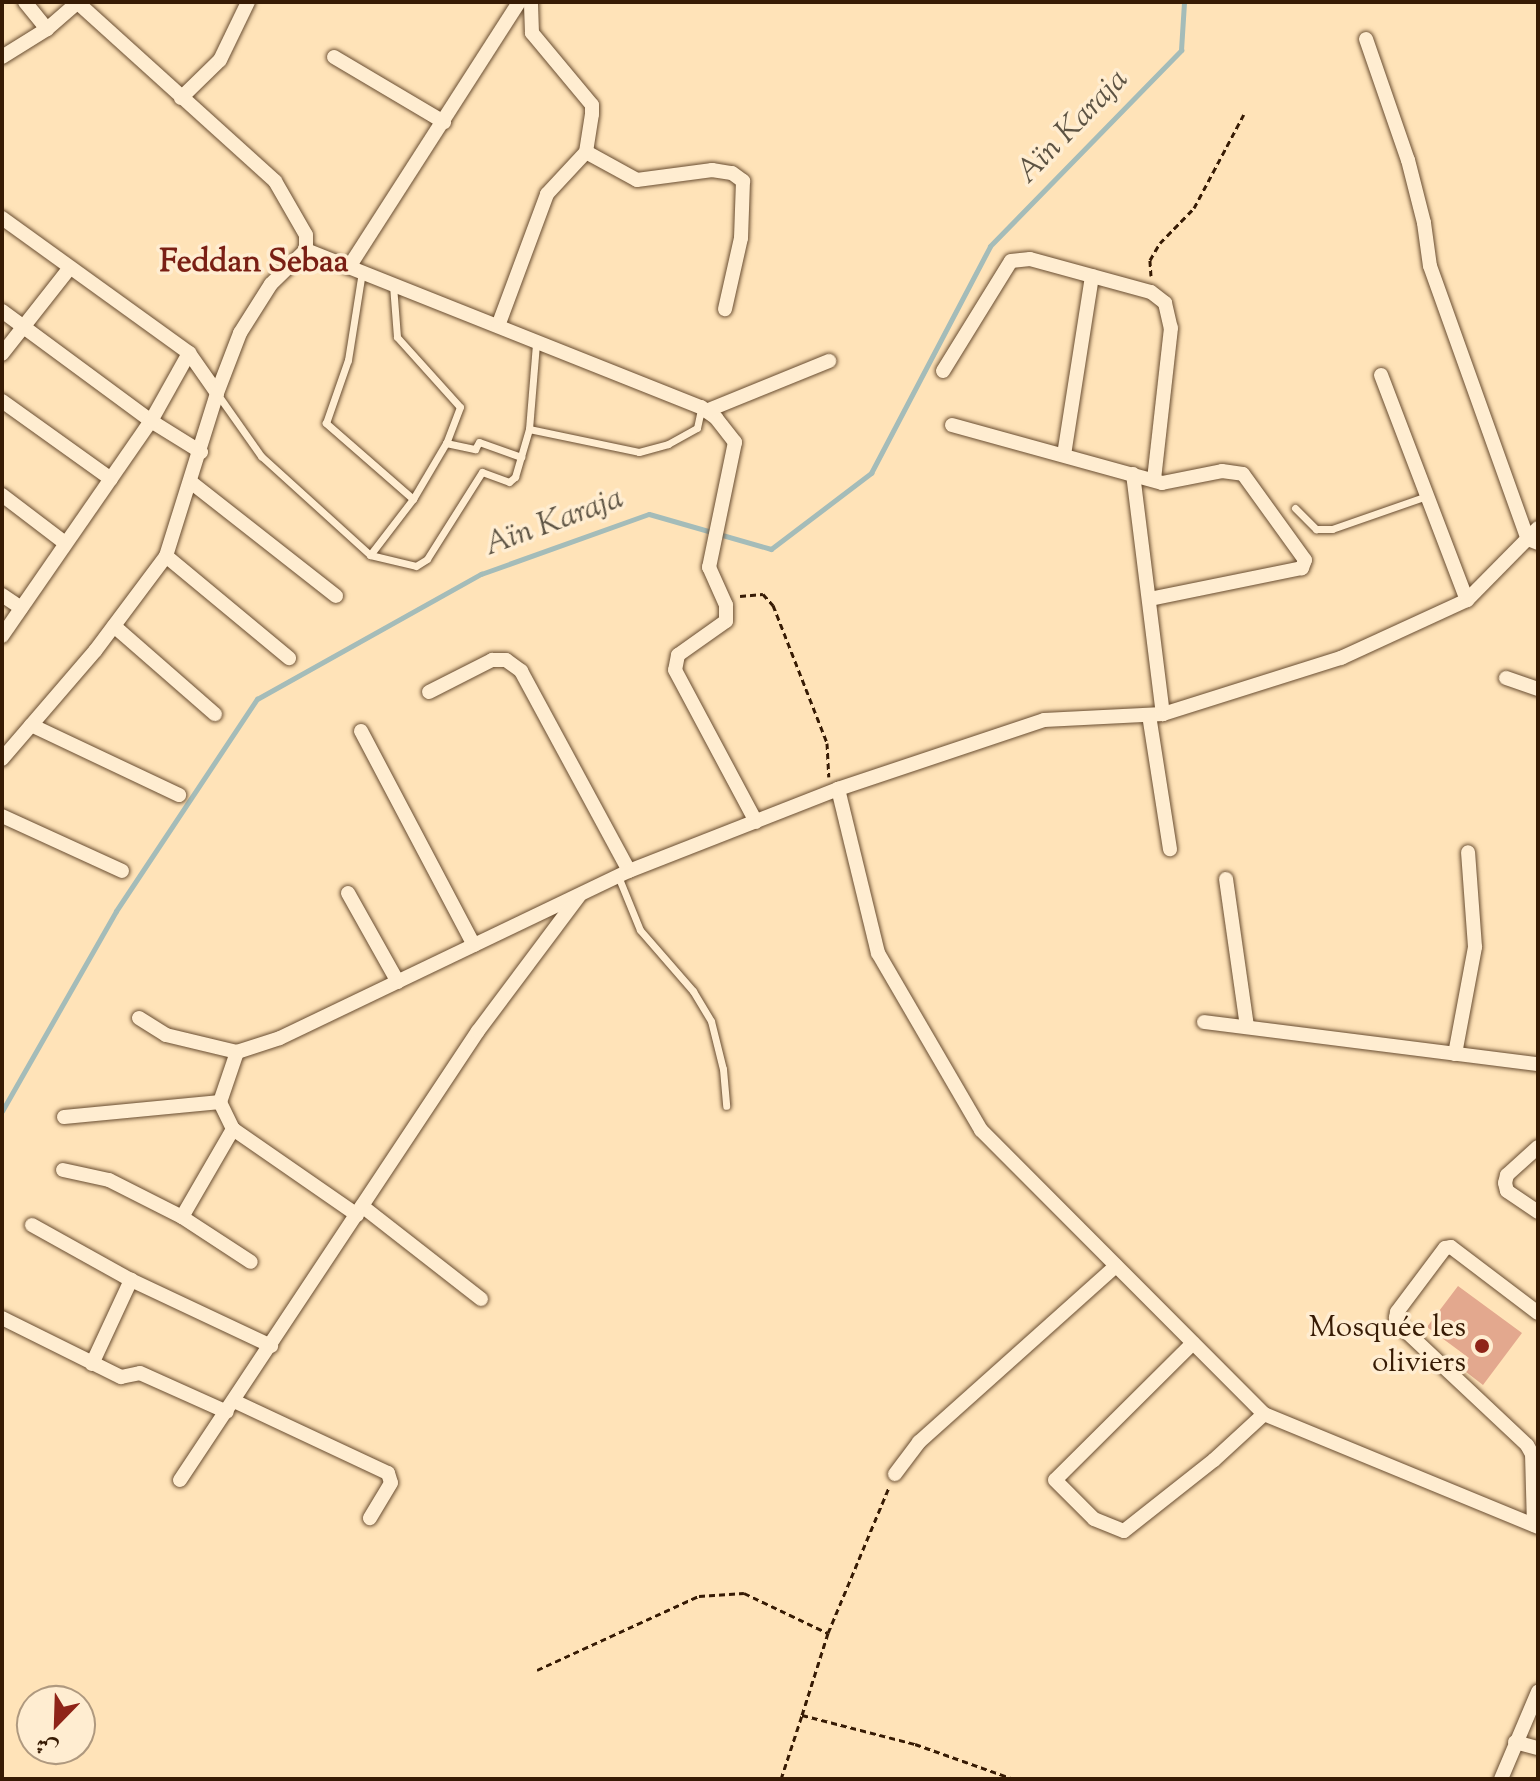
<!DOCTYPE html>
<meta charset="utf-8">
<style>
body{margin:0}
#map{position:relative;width:1540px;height:1781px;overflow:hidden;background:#ffe3b8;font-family:"Sorts Mill Goudy",Amiri,serif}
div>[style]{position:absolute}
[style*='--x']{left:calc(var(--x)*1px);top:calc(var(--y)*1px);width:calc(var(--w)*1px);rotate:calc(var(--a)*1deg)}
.stream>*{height:5px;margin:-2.5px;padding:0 2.5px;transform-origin:2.5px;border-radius:2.5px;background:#a4bcb9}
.building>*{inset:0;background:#e3a88e}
.path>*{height:3px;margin-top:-1.5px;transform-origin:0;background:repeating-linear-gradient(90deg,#371b04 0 6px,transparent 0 10px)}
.roads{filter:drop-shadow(0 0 2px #694d31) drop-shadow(0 0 2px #694d31)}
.lane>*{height:7px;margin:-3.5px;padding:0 3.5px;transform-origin:3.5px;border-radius:3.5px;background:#ffedd1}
.street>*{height:14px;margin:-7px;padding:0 7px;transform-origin:7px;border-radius:7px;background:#ffedd1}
.dots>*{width:22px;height:22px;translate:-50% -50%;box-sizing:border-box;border:4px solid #ffedd1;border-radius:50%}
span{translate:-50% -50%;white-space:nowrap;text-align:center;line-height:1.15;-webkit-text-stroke:7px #ffedd1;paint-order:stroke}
.poi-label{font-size:30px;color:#371b04}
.right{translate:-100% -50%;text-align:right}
.water-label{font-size:32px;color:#5d5343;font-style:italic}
.neighbourhood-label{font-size:32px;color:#7a1f14;font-weight:700}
.frame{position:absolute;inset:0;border:4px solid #371b04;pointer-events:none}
.north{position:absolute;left:16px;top:1685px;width:80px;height:80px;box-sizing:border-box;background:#ffedd1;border:2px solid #af997f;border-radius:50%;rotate:203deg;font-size:22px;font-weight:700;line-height:32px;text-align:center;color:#371b04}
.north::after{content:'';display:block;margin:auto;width:28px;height:36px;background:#8f2418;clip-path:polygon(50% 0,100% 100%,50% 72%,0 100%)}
</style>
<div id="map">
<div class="stream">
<div style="--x:2;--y:1111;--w:230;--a:-60.3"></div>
<div style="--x:116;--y:911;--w:255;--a:-56.4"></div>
<div style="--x:257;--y:699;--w:257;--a:-29.2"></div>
<div style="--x:481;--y:574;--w:178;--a:-19.7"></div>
<div style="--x:649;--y:514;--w:127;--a:16"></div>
<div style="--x:771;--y:549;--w:126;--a:-37.2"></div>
<div style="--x:871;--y:473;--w:256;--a:-62.3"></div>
<div style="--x:990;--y:246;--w:274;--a:-45.7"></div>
<div style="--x:1181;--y:50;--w:48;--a:-86.4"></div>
</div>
<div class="building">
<div style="clip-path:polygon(1458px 1286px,1522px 1333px,1483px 1385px,1461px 1368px,1469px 1358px,1427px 1327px)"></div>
</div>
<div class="path">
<div style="--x:1151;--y:276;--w:16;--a:-94"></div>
<div style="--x:1150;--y:260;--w:20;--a:-60"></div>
<div style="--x:1160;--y:243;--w:49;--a:-45.8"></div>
<div style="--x:1194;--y:208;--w:106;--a:-62"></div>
<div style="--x:740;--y:596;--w:23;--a:-5"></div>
<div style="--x:763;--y:594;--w:15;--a:48"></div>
<div style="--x:773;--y:605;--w:148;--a:68.6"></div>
<div style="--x:827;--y:743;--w:34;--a:87"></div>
<div style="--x:537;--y:1670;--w:178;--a:-24.6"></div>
<div style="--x:699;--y:1596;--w:45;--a:-3.8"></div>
<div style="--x:744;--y:1593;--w:93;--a:25.5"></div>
<div style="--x:802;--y:1715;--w:86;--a:-72.4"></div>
<div style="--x:828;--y:1633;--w:158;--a:-67.3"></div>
<div style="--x:781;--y:1779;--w:67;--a:-71.8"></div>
<div style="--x:802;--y:1715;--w:117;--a:14.4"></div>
<div style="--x:915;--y:1744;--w:105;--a:19.5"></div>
</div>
<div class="roads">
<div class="lane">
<div style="--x:393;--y:285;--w:52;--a:85.6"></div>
<div style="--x:397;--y:337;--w:94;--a:48"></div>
<div style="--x:460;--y:407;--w:39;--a:111"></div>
<div style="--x:446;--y:443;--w:65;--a:120.5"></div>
<div style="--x:218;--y:395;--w:75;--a:54.8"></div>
<div style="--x:261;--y:456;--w:147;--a:42.2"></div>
<div style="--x:370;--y:555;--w:71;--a:-52.5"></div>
<div style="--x:413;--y:499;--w:116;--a:-138.9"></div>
<div style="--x:326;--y:423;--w:67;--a:-70.8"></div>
<div style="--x:348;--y:360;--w:89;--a:-81"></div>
<div style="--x:529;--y:429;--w:112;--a:11.8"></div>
<div style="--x:639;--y:452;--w:30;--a:-15"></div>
<div style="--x:668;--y:444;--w:33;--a:-29"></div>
<div style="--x:697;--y:428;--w:19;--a:-78"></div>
<div style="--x:446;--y:443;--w:30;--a:12"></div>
<div style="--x:475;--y:449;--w:8;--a:-60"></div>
<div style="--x:479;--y:442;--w:45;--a:19.7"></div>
<div style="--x:1295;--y:508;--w:30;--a:45"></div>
<div style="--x:1316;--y:529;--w:16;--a:0"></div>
<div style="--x:1332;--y:529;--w:101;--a:-19.2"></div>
<div style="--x:370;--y:555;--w:47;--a:13.4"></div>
<div style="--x:416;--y:566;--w:13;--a:-32"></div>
<div style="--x:427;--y:559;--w:103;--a:-57.7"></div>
<div style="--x:482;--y:472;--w:29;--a:20"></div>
<div style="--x:509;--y:482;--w:8;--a:-40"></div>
<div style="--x:515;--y:477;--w:50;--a:-73.7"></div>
<div style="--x:529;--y:429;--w:86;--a:-85.3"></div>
<div style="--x:618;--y:876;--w:58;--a:67.8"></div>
<div style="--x:640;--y:930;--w:81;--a:49"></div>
<div style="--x:693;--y:991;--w:35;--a:59"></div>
<div style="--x:711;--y:1021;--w:49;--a:76"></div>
<div style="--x:723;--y:1069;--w:37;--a:85"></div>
</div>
<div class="street">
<div style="--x:25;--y:2;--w:35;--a:51"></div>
<div style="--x:1366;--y:39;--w:128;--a:70.9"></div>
<div style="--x:1408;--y:160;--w:65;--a:75.7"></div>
<div style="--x:1424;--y:223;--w:43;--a:82.1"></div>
<div style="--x:1430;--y:266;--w:290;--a:70.3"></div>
<div style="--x:1528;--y:539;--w:11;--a:22"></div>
<div style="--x:2;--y:57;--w:53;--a:-31.9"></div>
<div style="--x:47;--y:29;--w:40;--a:-41"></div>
<div style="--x:334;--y:57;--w:128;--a:30.6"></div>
<div style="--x:181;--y:98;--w:54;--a:-44.3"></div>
<div style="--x:220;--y:60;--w:64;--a:-64.2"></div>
<div style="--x:586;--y:152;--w:58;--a:28.8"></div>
<div style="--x:637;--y:180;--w:76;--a:-7.6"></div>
<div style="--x:712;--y:170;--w:20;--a:9"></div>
<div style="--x:732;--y:173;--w:14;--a:36"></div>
<div style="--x:743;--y:181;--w:57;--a:92"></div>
<div style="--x:741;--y:238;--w:73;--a:102.7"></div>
<div style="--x:2;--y:218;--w:231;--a:35.8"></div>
<div style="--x:189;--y:353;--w:49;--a:55"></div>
<div style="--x:306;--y:250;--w:425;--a:21.7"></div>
<div style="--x:701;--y:407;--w:19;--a:36"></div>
<div style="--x:716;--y:418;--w:31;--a:52"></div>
<div style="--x:735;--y:442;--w:128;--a:101.7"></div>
<div style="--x:709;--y:567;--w:42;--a:65.9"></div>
<div style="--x:726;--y:605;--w:16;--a:90"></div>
<div style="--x:726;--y:621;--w:59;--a:144.7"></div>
<div style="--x:678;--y:655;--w:15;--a:101"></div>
<div style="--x:675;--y:670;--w:172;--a:61.9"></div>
<div style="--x:349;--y:267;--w:315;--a:-57.3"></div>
<div style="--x:2;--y:311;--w:185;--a:36.4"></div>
<div style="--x:151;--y:421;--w:59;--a:31.8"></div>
<div style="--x:498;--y:326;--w:141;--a:-69.6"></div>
<div style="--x:547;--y:194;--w:57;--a:-47.1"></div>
<div style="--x:586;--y:152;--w:38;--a:-81"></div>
<div style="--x:592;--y:114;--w:9;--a:-90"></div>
<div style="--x:592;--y:105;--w:94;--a:-129.8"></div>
<div style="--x:532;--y:33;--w:31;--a:-92"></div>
<div style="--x:2;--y:354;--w:108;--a:-51.8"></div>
<div style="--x:943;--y:371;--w:129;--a:-58.3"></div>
<div style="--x:1011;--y:261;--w:19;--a:-6"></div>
<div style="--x:1030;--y:259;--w:125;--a:15.3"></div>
<div style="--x:1151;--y:292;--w:18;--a:38"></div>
<div style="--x:1165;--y:303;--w:26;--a:77"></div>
<div style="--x:1171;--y:328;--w:153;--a:96.4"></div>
<div style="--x:1381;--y:375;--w:241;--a:69.1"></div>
<div style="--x:2;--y:401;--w:134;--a:35.6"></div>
<div style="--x:706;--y:411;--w:133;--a:-22.1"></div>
<div style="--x:952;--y:425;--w:218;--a:15.4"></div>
<div style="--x:1162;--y:483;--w:61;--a:-11.3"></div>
<div style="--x:1222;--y:471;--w:21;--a:8"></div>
<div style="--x:1243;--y:474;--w:106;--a:54.2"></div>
<div style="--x:1305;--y:560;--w:9;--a:111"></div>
<div style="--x:1302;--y:568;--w:156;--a:168.5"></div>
<div style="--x:1064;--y:455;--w:181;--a:-81.1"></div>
<div style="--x:1133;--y:474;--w:242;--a:82.9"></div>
<div style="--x:192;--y:483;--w:183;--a:38.1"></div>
<div style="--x:2;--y:495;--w:79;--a:37.3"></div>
<div style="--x:166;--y:556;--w:160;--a:39.7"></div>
<div style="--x:2;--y:595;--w:23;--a:34"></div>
<div style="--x:114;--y:626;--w:134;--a:41.1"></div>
<div style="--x:2;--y:636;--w:262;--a:-55.3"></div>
<div style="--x:151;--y:421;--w:78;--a:-60.8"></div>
<div style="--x:1506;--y:678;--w:34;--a:19"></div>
<div style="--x:429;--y:692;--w:71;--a:-26.9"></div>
<div style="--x:492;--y:660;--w:14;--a:0"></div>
<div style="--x:506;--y:660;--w:19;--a:36"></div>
<div style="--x:521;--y:671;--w:227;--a:61.6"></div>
<div style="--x:1149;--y:715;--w:136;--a:81.1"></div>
<div style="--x:31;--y:725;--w:164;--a:25.3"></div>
<div style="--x:361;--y:731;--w:242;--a:62.2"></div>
<div style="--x:2;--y:759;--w:143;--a:-49.3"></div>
<div style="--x:95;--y:651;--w:119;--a:-53.2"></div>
<div style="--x:166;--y:556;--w:171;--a:-72.6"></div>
<div style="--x:217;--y:393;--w:64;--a:-69"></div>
<div style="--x:240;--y:333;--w:58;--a:-57.7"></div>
<div style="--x:271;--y:284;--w:49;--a:-44.2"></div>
<div style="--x:306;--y:250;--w:15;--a:-90"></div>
<div style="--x:306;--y:235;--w:62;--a:-119.9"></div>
<div style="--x:275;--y:181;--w:267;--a:-137.9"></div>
<div style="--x:838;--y:789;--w:169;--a:76.3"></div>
<div style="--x:878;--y:953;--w:205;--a:59.8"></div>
<div style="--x:981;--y:1130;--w:401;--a:45.1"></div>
<div style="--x:1264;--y:1414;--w:296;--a:22.4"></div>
<div style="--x:2;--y:816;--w:132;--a:24.6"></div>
<div style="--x:1226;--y:879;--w:149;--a:81.9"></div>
<div style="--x:348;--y:893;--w:102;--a:60.7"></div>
<div style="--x:139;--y:1018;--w:32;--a:32"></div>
<div style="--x:166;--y:1035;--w:73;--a:13.5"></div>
<div style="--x:237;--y:1052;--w:45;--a:-18"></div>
<div style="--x:280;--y:1038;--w:387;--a:-25.6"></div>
<div style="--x:629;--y:871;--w:225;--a:-21.4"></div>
<div style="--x:838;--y:789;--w:217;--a:-18.5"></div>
<div style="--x:1044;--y:720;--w:119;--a:-2.9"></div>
<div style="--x:1163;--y:714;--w:187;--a:-17.5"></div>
<div style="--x:1341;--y:658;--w:139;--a:-24.7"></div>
<div style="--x:1467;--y:600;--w:101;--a:-45.4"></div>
<div style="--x:1204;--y:1022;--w:337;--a:7.2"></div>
<div style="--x:1455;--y:1054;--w:109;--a:-79.4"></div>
<div style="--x:1475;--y:947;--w:95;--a:-94.2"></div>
<div style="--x:64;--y:1117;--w:157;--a:-5.5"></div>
<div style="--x:233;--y:1129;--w:151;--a:34.7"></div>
<div style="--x:1538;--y:1147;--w:42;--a:137.9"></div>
<div style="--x:1507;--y:1175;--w:8;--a:104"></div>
<div style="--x:1505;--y:1183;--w:8;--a:76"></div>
<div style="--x:1507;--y:1191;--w:37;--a:34"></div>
<div style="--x:63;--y:1170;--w:47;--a:12.3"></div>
<div style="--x:109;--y:1180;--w:82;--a:26.9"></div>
<div style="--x:182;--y:1217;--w:82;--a:33.1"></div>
<div style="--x:362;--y:1206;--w:151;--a:38"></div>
<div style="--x:182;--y:1217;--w:102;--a:-59.9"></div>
<div style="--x:233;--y:1129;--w:30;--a:-116"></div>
<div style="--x:220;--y:1102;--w:53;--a:-71.2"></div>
<div style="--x:32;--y:1225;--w:113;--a:29.1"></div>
<div style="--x:131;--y:1280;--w:155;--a:25.2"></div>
<div style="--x:2;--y:1318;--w:133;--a:26.4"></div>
<div style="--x:121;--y:1377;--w:19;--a:-12"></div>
<div style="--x:140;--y:1373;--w:95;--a:24.1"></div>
<div style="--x:1193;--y:1343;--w:194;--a:135.2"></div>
<div style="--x:1055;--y:1480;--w:55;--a:45"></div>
<div style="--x:1094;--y:1519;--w:32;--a:22"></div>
<div style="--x:1124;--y:1531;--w:115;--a:-38.3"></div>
<div style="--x:1214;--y:1460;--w:68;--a:-42.6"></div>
<div style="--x:92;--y:1364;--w:93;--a:-65.1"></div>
<div style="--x:234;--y:1401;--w:170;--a:25.1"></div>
<div style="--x:388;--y:1473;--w:10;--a:73"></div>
<div style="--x:391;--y:1483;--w:41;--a:121"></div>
<div style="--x:895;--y:1474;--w:40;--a:-53"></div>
<div style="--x:919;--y:1442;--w:264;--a:-41.8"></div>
<div style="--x:180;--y:1480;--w:539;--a:-56.43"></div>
<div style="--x:478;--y:1031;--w:169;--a:-53.2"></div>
<div style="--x:1534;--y:1525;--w:71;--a:-91.6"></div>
<div style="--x:1532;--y:1454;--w:10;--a:-119"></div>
<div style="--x:1527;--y:1445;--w:175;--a:-136.8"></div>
<div style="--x:1399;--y:1325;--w:8;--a:-113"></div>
<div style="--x:1396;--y:1318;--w:6;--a:-81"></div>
<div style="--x:1397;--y:1312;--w:80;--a:-53.1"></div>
<div style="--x:1445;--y:1248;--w:6;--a:-9"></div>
<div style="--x:1451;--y:1247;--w:109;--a:37.2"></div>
<div style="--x:1515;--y:1742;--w:24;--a:15"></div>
<div style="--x:1501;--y:1779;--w:95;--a:-67"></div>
</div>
</div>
<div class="dots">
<div style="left:1482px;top:1346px;background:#8f2418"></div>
</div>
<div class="poi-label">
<span class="right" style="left:1466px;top:1346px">Mosquée les<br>oliviers</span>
</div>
<div class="water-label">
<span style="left:1073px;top:127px;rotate:-46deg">Aïn Karaja</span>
<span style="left:554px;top:523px;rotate:-20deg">Aïn Karaja</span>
</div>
<div class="neighbourhood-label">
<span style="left:254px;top:263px">Feddan Sebaa</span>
</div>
<div class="frame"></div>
<div class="north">ش</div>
</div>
